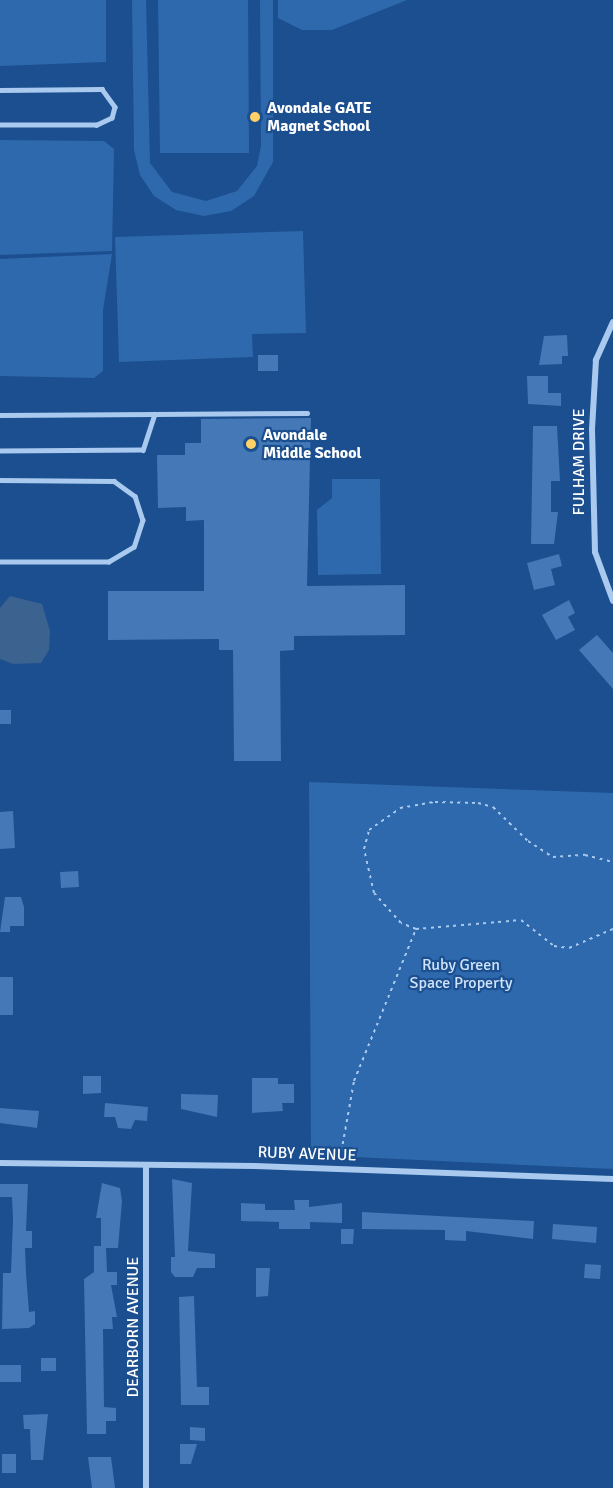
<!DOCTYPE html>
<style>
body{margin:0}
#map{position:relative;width:613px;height:1488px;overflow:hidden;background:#1b4f8f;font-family:Signika,sans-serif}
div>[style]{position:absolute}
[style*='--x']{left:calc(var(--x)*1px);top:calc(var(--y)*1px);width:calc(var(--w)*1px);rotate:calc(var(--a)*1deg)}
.green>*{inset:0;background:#2e69ad}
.water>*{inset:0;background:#3c6290}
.building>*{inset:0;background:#4478b7}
.path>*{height:2px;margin-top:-1px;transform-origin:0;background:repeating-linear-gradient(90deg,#a9c9ee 0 3px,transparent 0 7.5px)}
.lane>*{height:4.5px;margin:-2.25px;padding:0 2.25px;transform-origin:2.25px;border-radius:2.25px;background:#a9c9ee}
.street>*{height:6px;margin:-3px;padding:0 3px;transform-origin:3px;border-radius:3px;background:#a9c9ee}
.dots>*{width:16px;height:16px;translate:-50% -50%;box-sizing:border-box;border:3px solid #1b4f8f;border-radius:50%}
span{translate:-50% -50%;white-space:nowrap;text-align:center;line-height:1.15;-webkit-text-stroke:4.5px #1b4f8f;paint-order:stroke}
.poi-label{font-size:16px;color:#fff;font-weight:700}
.left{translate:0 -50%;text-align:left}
.street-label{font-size:16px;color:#fff}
.park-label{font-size:16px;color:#cfe3fa}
</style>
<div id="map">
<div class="green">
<div style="clip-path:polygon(0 0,106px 0,106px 62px,0 66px)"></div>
<div style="clip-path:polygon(132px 0,146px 0,150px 163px,172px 192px,206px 201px,237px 191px,257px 166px,261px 146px,260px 0,273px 0,273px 162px,254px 196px,231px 211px,204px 216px,176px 210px,154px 196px,140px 175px,134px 150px)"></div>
<div style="clip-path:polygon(158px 0,248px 0,249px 153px,160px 153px)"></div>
<div style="clip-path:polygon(278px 0,407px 0,332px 30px,302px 30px,278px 18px)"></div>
<div style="clip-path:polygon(0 140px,104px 141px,114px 149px,112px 251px,0 255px)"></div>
<div style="clip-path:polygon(303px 231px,306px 333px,252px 334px,253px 357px,119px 362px,115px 237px)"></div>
<div style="clip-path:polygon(112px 254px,103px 310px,103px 371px,94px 378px,0 376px,0 259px)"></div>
<div style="clip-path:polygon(332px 479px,380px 479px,381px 574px,318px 575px,317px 510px,332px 498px)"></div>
<div style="clip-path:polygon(309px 782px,613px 793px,613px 1169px,311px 1155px)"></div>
</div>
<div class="water">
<div style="clip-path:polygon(10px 596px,42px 604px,50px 631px,49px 650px,41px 663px,13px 664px,0 659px,0 608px)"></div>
</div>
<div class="building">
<div style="clip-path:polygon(567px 335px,568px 356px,562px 356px,562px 364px,539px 365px,544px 336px)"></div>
<div style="clip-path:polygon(258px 355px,278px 355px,278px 371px,258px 371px)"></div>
<div style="clip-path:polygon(527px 376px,548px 376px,548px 393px,561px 393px,561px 406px,528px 404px)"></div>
<div style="clip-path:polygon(311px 418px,307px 586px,405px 585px,405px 635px,294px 636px,294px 650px,280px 651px,281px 761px,234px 761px,233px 650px,219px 650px,219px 639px,108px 640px,108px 591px,204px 591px,204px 520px,186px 521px,186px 507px,158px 508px,157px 455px,185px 455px,185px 443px,201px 443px,201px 419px)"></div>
<div style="clip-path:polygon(533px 426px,557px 426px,560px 481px,551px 481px,551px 512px,558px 512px,554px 544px,531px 544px)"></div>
<div style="clip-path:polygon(559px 554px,562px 566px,551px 569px,555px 585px,534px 590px,527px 563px)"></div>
<div style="clip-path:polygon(569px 600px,575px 613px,568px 617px,575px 630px,556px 640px,542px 615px)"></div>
<div style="clip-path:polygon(597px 635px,613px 653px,613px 689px,579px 650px)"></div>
<div style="clip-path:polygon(0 710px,11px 710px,11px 724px,0 724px)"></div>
<div style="clip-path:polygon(13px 811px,15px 848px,0 849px,0 812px)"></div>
<div style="clip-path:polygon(78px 871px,79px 887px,61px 888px,60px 872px)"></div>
<div style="clip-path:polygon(5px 897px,21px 897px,24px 907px,24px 926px,10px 926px,10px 932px,0 932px)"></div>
<div style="clip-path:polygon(0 977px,13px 977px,13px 1015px,0 1015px)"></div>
<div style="clip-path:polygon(83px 1076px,101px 1076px,101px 1093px,83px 1094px)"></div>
<div style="clip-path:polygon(252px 1078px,278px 1078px,278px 1084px,294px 1084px,294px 1103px,282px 1103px,283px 1111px,252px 1113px)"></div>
<div style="clip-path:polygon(181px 1094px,218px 1095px,217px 1117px,181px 1109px)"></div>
<div style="clip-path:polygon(105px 1103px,148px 1107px,147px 1121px,135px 1120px,131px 1129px,118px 1128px,115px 1117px,104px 1117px)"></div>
<div style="clip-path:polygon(0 1108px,39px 1111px,37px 1128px,0 1123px)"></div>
<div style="clip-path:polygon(172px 1179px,192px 1183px,188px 1251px,215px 1254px,215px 1268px,197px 1268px,193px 1277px,175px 1277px,171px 1272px,171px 1257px,175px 1257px)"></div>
<div style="clip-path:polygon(102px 1183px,120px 1188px,122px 1201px,118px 1248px,106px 1248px,107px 1272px,117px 1272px,117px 1285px,111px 1285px,117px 1317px,112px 1317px,113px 1329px,103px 1329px,104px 1407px,116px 1408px,116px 1421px,106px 1421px,106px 1434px,87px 1434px,84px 1279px,94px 1272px,94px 1246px,101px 1246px,101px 1218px,96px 1218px)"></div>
<div style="clip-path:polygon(0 1184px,28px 1184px,26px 1231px,32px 1231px,32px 1248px,25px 1248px,26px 1273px,29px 1312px,35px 1311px,35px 1324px,29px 1328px,2px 1329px,3px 1273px,11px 1273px,13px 1220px,12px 1197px,0 1197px)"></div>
<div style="clip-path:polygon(294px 1200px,309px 1200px,309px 1207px,342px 1203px,342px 1223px,310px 1222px,310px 1229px,279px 1229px,279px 1222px,241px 1221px,241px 1203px,265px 1204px,265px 1210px,295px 1210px)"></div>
<div style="clip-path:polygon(362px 1212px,534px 1221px,533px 1239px,466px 1231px,466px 1241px,445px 1240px,445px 1230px,362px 1229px)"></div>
<div style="clip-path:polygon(553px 1224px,597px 1227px,596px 1243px,552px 1239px)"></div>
<div style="clip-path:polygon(341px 1229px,354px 1229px,353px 1244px,341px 1244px)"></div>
<div style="clip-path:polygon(585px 1264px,601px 1265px,600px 1279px,584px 1278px)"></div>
<div style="clip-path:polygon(256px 1268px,270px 1268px,268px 1296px,256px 1297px)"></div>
<div style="clip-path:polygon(194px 1296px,197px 1387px,209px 1387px,209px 1405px,181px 1405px,179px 1297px)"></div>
<div style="clip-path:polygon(41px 1358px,56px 1358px,56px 1371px,41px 1371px)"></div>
<div style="clip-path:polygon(0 1365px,21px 1365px,21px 1382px,0 1382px)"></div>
<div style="clip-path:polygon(48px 1414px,43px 1460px,31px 1460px,30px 1429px,24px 1429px,23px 1415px)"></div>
<div style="clip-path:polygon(190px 1427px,205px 1428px,205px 1441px,190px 1440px)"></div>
<div style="clip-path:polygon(180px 1444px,197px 1444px,191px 1464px,180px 1464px)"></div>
<div style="clip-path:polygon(2px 1454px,16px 1454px,16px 1473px,2px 1473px)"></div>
<div style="clip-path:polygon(88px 1457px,111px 1457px,115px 1488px,92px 1488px)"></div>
</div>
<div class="path">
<div style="--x:416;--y:929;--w:16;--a:-158"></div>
<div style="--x:401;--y:923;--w:40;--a:-132"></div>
<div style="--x:374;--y:893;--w:45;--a:-102.8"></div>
<div style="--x:364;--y:849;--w:20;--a:-75"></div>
<div style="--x:369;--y:830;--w:38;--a:-35"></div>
<div style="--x:400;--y:808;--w:36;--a:-10"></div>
<div style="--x:435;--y:802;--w:43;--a:1.3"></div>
<div style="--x:478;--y:803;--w:16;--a:15"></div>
<div style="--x:493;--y:807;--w:49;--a:44.2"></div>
<div style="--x:528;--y:841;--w:30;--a:33"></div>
<div style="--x:553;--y:857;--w:32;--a:-4"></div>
<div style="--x:585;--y:855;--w:29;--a:14"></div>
<div style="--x:340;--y:1159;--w:79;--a:-79.8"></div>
<div style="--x:354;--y:1081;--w:164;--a:-67.8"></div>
<div style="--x:416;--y:929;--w:105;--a:-4.9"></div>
<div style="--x:521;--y:920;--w:42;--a:38.2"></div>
<div style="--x:554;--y:946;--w:15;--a:8"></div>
<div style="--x:569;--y:948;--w:48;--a:-23.4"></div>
</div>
<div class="lane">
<div style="--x:0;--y:90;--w:102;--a:-0.6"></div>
<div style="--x:102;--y:89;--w:22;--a:54"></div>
<div style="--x:115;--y:107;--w:11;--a:105"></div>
<div style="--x:112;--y:118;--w:17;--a:155"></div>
<div style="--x:97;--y:125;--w:97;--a:180"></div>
<div style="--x:155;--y:414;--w:152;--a:-0.4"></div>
<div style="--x:0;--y:415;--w:155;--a:-0.4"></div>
<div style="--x:155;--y:414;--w:38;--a:108"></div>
<div style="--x:143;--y:450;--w:143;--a:179.6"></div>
<div style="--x:0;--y:480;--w:114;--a:0.5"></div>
<div style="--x:114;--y:481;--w:26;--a:36"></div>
<div style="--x:135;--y:496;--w:25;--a:72"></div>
<div style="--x:143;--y:520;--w:28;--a:108"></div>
<div style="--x:134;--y:547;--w:29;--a:149"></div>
<div style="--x:109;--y:562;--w:109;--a:180"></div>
</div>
<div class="street">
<div style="--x:613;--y:322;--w:42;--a:114.1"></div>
<div style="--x:596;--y:360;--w:69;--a:93.3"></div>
<div style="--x:592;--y:429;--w:123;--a:88.6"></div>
<div style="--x:595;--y:552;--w:52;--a:69.8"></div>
<div style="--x:0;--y:1163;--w:255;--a:0.7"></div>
<div style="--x:255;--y:1166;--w:358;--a:2.1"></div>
<div style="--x:146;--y:1165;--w:323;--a:90"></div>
</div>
<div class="dots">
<div style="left:255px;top:117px;background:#ffd166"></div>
<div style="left:251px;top:444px;background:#ffd166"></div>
</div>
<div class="poi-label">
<span class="left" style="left:267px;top:117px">Avondale GATE<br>Magnet School</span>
<span class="left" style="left:263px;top:444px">Avondale<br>Middle School</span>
</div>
<div class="street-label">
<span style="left:579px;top:462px;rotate:-90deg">FULHAM DRIVE</span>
<span style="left:307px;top:1154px;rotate:2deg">RUBY AVENUE</span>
<span style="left:133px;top:1327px;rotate:-90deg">DEARBORN AVENUE</span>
</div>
<div class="park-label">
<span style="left:461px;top:974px">Ruby Green<br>Space Property</span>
</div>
</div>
